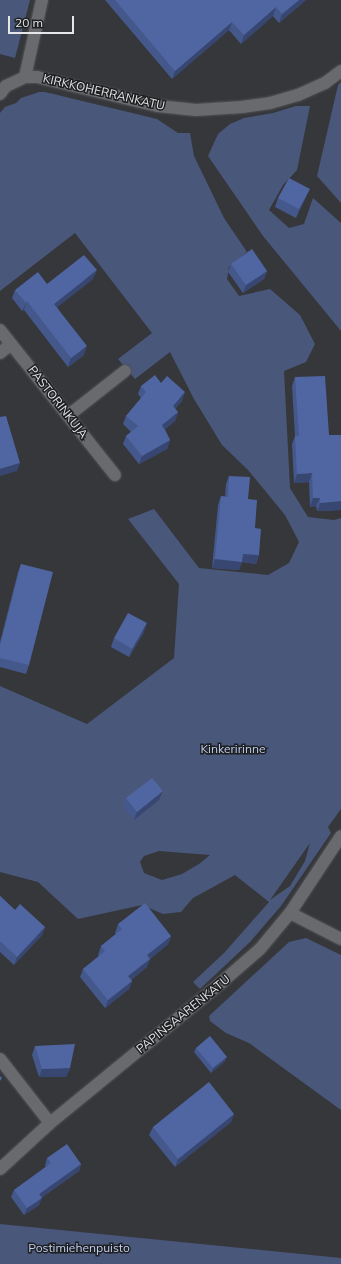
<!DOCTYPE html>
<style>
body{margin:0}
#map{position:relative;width:341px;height:1264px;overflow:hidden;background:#36373b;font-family:Mulish,sans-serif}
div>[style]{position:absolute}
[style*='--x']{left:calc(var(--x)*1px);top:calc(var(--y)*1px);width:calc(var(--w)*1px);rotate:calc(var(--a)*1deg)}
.green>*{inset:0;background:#49577b}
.roads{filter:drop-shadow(0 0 1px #515355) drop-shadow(0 0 1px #515355)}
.street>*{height:12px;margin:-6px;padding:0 6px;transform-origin:6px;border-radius:6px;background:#686a6e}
.wall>*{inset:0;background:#45588b}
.shaded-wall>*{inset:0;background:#384771}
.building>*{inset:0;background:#5066a2}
span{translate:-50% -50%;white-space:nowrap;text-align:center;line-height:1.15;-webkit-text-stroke:3px #1e1f21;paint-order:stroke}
.street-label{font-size:12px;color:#e4e6e8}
.park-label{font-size:12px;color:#c0cff2}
.scale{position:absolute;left:8px;top:16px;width:66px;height:18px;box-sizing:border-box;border:2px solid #e4e6e8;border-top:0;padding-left:5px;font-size:12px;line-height:14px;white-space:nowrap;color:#e4e6e8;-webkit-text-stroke:3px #1e1f21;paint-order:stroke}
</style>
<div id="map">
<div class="green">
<div style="clip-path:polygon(0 0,30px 0,15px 58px,0 54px)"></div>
<div style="clip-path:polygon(341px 82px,341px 203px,317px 176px,338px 85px)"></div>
<div style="clip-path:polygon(evenodd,39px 92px,45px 92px,157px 119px,178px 133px,190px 133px,194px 156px,224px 218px,247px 252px,229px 267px,227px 279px,239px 296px,270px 289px,300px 315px,315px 344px,306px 362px,284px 371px,290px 488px,308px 517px,334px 520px,341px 518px,341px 809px,328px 827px,331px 833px,281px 906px,250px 942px,200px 989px,193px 982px,224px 953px,269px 902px,235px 875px,193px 898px,181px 912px,163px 914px,142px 905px,78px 919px,38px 882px,0 872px,0 686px,87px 724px,174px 658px,179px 584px,128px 519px,154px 509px,199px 568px,268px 575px,289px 563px,299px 542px,285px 515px,248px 470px,222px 445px,194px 399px,170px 352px,135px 379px,118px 359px,152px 333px,75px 233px,0 291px,0 113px,5px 107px,16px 103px,21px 98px,39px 92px,310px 843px,305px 861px,290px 886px,270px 900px,310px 843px,39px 92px,159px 851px,210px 855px,199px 864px,182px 874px,162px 880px,144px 873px,140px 862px,144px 856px,159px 851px)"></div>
<div style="clip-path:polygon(296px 106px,310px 106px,297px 170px,283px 185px,269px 210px,289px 228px,304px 224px,313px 198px,341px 223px,341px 331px,263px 236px,208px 156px,218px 134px,230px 124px,244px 118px,273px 113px)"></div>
<div style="clip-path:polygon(306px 938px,341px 955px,341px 1110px,249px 1043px,226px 1033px,210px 1021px,209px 1016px,289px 942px)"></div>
<div style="clip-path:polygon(0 1224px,341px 1258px,341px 1264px,0 1264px)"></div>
</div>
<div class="roads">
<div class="street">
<div style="--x:25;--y:77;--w:79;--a:-77.6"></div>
<div style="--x:0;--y:94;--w:10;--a:-53"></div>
<div style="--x:6;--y:86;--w:21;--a:-25"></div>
<div style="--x:25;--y:77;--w:12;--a:0"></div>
<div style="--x:37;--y:77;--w:124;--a:13.5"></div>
<div style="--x:158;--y:106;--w:38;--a:6"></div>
<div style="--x:196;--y:110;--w:46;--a:-3.7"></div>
<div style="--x:242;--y:107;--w:28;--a:-8"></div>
<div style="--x:270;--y:103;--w:29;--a:-16"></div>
<div style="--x:298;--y:95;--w:30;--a:-24"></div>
<div style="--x:325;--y:83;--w:20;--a:-37"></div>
<div style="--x:0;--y:330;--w:185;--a:51.6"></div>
<div style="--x:0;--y:353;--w:14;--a:-39"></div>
<div style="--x:69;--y:415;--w:71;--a:-38.2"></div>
<div style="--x:290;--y:913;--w:57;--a:27"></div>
<div style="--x:0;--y:1059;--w:81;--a:52"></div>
<div style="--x:0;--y:1169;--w:68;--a:-42.6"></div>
<div style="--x:50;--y:1123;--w:222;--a:-39.3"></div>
<div style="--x:222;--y:982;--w:50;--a:-41"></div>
<div style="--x:260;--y:949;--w:47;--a:-50.2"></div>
<div style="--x:290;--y:913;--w:92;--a:-56.5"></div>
</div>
</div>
<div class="wall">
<div style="clip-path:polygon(105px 0,306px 0,279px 23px,273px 16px,241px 44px,229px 30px,172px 79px)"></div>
<div style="clip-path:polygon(306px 197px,296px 218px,275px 207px,278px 198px)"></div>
<div style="clip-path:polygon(231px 264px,267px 271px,264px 279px,243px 293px,228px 272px)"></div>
<div style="clip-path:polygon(93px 279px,57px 307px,84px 355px,68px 367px,24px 310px,22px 311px,12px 298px,15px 290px,47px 284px)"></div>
<div style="clip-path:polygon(295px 377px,329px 435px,341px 435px,341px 510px,317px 511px,316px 506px,310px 507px,309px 482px,294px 483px,292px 444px,295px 436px,292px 386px)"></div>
<div style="clip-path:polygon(161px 383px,182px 401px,175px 409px,178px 412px,175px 421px,165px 429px,170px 440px,167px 449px,139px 464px,123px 444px,126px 436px,131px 432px,123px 424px,126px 416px,141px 398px,138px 394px,141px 386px)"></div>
<div style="clip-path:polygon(229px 476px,248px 499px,255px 528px,259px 555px,256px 564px,242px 562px,239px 570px,212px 568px,218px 505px,221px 496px,225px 497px,226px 484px)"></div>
<div style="clip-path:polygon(21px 564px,29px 665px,26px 674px,0 667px,0 642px,18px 572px)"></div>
<div style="clip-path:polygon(144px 632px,129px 657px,111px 647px,114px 638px)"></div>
<div style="clip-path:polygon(126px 798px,159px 800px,134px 820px,123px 807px)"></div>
<div style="clip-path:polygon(0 896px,15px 910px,45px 927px,42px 935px,14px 965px,0 952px)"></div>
<div style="clip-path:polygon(118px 924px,171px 936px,168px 944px,150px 959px,147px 967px,131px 980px,132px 981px,129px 989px,105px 1008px,80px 977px,83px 969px,99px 956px,98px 955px,101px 946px,116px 934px,115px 933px)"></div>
<div style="clip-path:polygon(35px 1046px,70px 1068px,66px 1077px,39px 1077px,32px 1055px)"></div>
<div style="clip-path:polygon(196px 1048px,225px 1061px,211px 1073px,194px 1052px)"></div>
<div style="clip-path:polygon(234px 1114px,231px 1122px,175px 1167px,149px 1135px,153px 1127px)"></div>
<div style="clip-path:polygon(47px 1158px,81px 1164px,79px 1171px,41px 1198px,39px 1205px,24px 1215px,11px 1197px,14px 1190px,46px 1167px,45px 1165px)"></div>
</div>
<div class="shaded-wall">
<div style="clip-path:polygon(299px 0,306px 0,279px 23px,282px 14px)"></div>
<div style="clip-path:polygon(276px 7px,273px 16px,241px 44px,244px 35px)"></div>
<div style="clip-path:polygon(232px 22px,229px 30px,172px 79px,175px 71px)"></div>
<div style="clip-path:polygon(310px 189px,306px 197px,296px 218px,299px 209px)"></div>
<div style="clip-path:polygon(97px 270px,93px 279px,51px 312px,54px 304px)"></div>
<div style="clip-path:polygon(267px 271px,264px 279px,243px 293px,246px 285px)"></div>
<div style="clip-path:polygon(27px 301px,24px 310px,22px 311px)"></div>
<div style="clip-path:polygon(87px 346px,84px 355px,68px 367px,71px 358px)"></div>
<div style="clip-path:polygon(185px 392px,182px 401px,170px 414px,173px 406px)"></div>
<div style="clip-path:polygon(178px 412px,175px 421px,159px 433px,162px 425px)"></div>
<div style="clip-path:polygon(170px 440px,167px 449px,139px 464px,142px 456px)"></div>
<div style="clip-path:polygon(20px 463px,17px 471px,0 476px,0 469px)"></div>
<div style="clip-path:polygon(312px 473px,309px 482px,294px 483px,297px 474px)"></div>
<div style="clip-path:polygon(313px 498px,320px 498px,316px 506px,310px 507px)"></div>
<div style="clip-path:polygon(341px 501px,341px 510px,317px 511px,320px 503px)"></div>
<div style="clip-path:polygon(243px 554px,259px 555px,256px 564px,242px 562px,239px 570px,212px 568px,215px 559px)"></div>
<div style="clip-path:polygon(147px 623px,144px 632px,129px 657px,132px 649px)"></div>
<div style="clip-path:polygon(163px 791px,159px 800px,134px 820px,137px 812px)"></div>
<div style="clip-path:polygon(45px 927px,42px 935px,14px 965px,17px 957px)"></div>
<div style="clip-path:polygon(171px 936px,168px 944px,150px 959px,147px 967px,125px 984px,128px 976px,147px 955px)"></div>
<div style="clip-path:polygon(132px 981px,129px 989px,105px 1008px,108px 1000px)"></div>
<div style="clip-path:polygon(227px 1057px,225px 1061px,211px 1073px,213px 1068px)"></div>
<div style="clip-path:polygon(70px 1068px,66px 1077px,39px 1077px,42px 1069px)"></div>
<div style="clip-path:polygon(234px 1114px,231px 1122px,175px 1167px,178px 1159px)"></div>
<div style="clip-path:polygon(81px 1164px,79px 1171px,36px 1201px,39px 1194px)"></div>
<div style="clip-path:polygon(42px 1198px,39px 1205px,24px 1215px,27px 1208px)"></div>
</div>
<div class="building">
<div style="clip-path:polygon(115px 0,299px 0,282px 14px,276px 7px,244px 35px,232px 22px,175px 71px)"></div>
<div style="clip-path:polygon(289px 178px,310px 189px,299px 209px,278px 198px)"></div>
<div style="clip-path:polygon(252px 249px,267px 271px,246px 285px,231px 264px)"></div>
<div style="clip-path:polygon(84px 255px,97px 270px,54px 304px,87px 346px,71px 358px,27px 301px,26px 303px,15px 290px,38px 272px,47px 284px)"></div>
<div style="clip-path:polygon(155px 375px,161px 383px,167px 376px,185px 392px,173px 406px,178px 412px,162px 425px,170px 440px,142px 456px,126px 436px,138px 426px,126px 416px,146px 392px,141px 386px)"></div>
<div style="clip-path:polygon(325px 376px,329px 435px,341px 435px,341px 501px,320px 503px,320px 498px,313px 498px,312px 473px,297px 474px,295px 436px,299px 436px,295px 377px)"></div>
<div style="clip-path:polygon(6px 416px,20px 463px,0 469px,0 417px)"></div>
<div style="clip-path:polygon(229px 476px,250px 477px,248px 499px,257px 500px,255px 528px,261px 529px,259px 555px,243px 554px,242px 562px,215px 559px,221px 496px,228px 497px)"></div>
<div style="clip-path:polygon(21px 564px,53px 572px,29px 665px,0 658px,0 646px)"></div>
<div style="clip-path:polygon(128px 613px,147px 623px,132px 649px,114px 638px)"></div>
<div style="clip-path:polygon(152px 778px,163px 791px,137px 812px,126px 798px)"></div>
<div style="clip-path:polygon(0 896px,15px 910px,20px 904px,45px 927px,17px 957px,0 941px)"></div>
<div style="clip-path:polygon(145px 903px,171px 936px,147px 955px,150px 959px,128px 976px,132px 981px,108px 1000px,83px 969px,105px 951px,101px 946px,122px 929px,118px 924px)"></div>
<div style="clip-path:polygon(210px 1036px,227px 1057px,213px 1068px,196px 1048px)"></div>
<div style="clip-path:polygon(75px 1044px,70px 1068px,42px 1069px,35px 1046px)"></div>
<div style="clip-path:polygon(0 1076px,2px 1078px,0 1081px)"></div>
<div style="clip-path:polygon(209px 1082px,234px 1114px,178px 1159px,153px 1127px)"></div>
<div style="clip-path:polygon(67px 1144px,81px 1164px,39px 1194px,42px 1198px,27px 1208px,14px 1190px,51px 1163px,47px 1158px)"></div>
</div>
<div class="street-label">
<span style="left:104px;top:92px;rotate:13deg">KIRKKOHERRANKATU</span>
<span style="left:58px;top:402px;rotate:52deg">PASTORINKUJA</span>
<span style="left:183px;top:1014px;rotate:-39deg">PAPINSAARENKATU</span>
</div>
<div class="park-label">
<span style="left:233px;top:749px">Kinkeririnne</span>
<span style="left:79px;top:1248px">Postimiehenpuisto</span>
</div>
<div class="scale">20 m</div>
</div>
